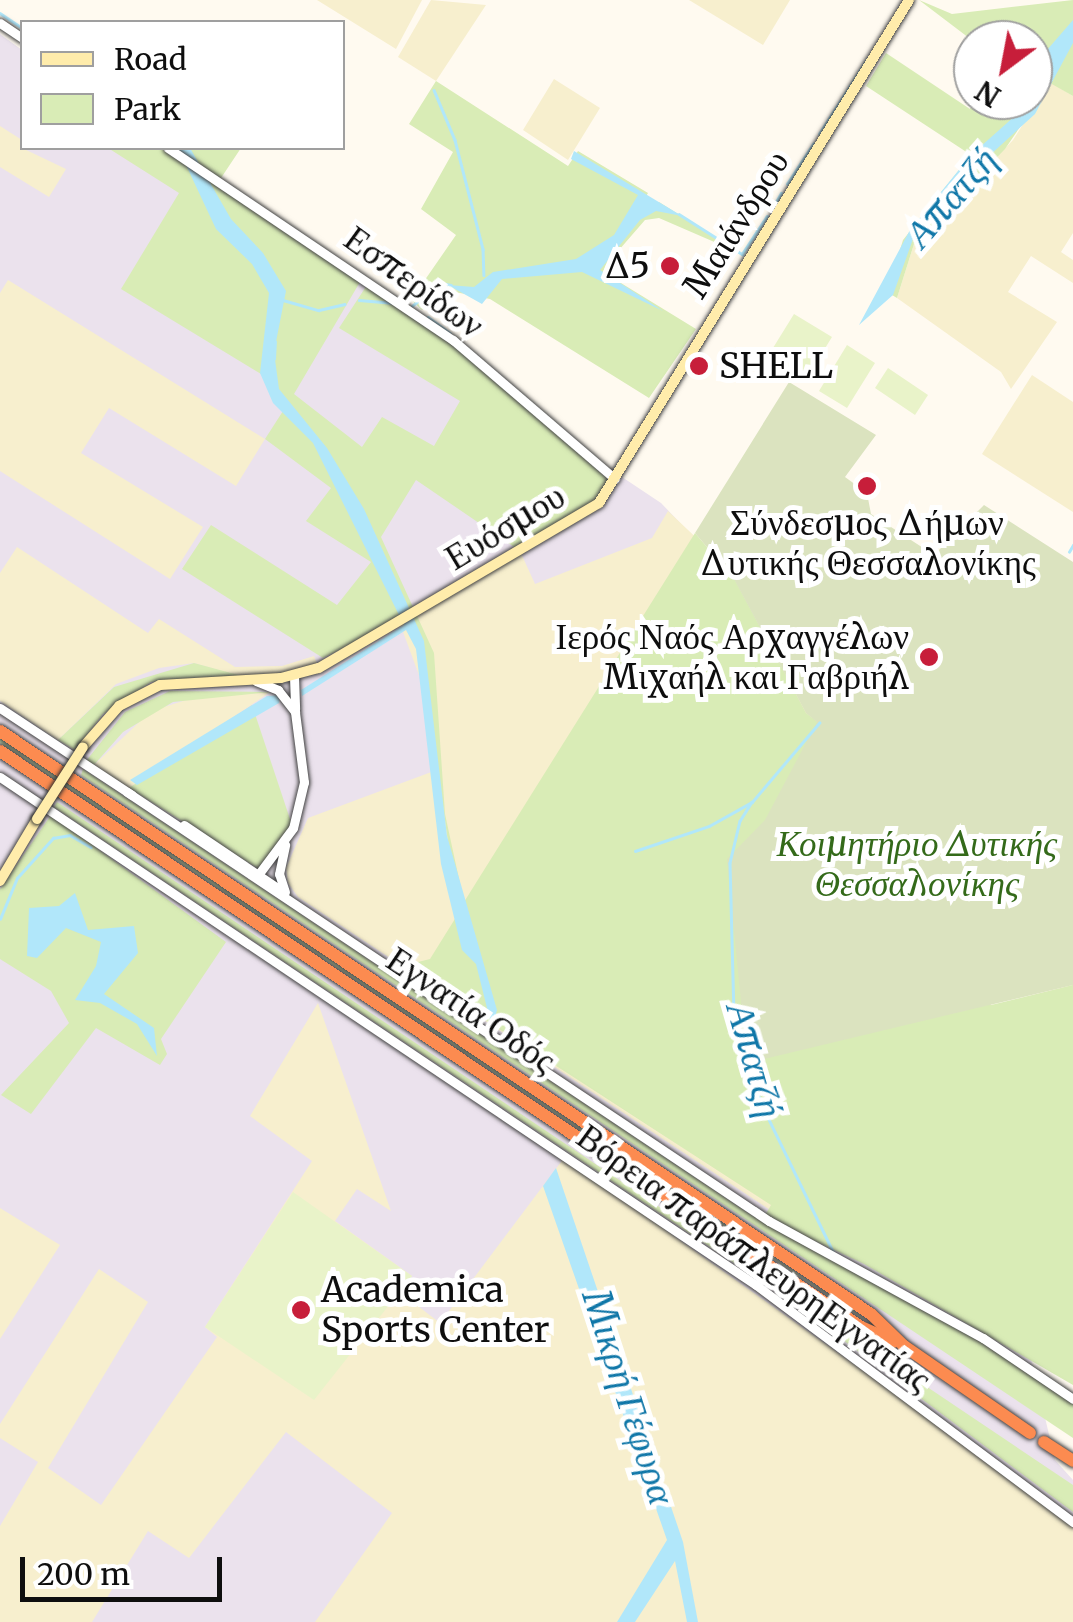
<!DOCTYPE html>
<meta charset="utf-8">
<style>
body{margin:0}
#map{position:relative;width:1073px;height:1622px;overflow:hidden;background:#fffaf0;font-family:Merriweather,serif}
div>[style]{position:absolute}
[style*='--x']{left:calc(var(--x)*1px);top:calc(var(--y)*1px);width:calc(var(--w)*1px);rotate:calc(var(--a)*1deg)}
.industrial>*{inset:0;background:#ebe2ed}
.farmland>*{inset:0;background:#f7efce}
.green>*{inset:0;background:#d9ecb6}
.cemetery>*{inset:0;background:#dbe3bf}
.pitch>*{inset:0;background:#e9f3c9}
.water>*{inset:0;background:#b1e7fa}
.stream>*{height:2.5px;margin:-1.25px;padding:0 1.25px;transform-origin:1.25px;border-radius:1.25px;background:#b1e7fa}
.roads{filter:drop-shadow(0 0 2px #414141) drop-shadow(0 0 2px #414141)}
.tertiary>*{height:9px;margin:-4.5px;padding:0 4.5px;transform-origin:4.5px;border-radius:4.5px;background:#fff}
.secondary>*{height:10px;margin:-5px;padding:0 5px;transform-origin:5px;border-radius:5px;background:#ffecab}
.motorway>*{height:12px;margin:-6px;padding:0 6px;transform-origin:6px;border-radius:6px;background:#fc8b50}
.bridges{filter:drop-shadow(0 0 2px #303030) drop-shadow(0 0 2px #303030)}
.secondary-bridge>*{height:10px;margin:-5px;padding:0 5px;transform-origin:5px;border-radius:5px;background:#ffecab}
.dots>*{width:28px;height:28px;translate:-50% -50%;box-sizing:border-box;border:5px solid #fff;border-radius:50%}
span{translate:-50% -50%;white-space:nowrap;text-align:center;line-height:1.15;-webkit-text-stroke:10px #fff;paint-order:stroke}
.street-label{font-size:35px;color:#0e0e0e}
.poi-label{font-size:35px;color:#0e0e0e}
.right{translate:-100% -50%;text-align:right}
.left{translate:0 -50%;text-align:left}
.park-label{font-size:35px;color:#346a1a;font-style:italic}
.water-label{font-size:38px;color:#1077a8;font-style:italic}
.legend{position:absolute;left:20px;top:20px;width:325px;height:130px;box-sizing:border-box;background:#fff;border:2px solid #9f9f9f;margin:0;padding:12px 18px;list-style:none;font-size:30px;color:#0e0e0e}
.legend li{display:flex;align-items:center;gap:20px;height:50px}
.legend b{width:50px;border:2px solid #9f9f9f}
.north{position:absolute;left:953px;top:20px;width:100px;height:100px;box-sizing:border-box;background:#fff;border:2px solid #9f9f9f;border-radius:50%;rotate:212deg;font-size:28px;font-weight:700;line-height:40px;text-align:center;color:#0e0e0e}
.north::after{content:'';display:block;margin:auto;width:35px;height:45px;background:#c71e3a;clip-path:polygon(50% 0,100% 100%,50% 72%,0 100%)}
.scale{position:absolute;left:20px;top:1557px;width:202px;height:45px;box-sizing:border-box;border:5px solid #0e0e0e;border-top:0;padding-left:12px;font-size:30px;line-height:35px;white-space:nowrap;color:#0e0e0e;-webkit-text-stroke:8px #fff;paint-order:stroke}
</style>
<div id="map">
<div class="industrial">
<div style="clip-path:polygon(0 34px,22px 50px,22px 148px,161px 148px,464px 351px,602px 477px,617px 485px,622px 477px,661px 503px,735px 580px,918px 879px,1055px 1460px,1073px 1480px,1073px 1622px,0 1622px)"></div>
</div>
<div class="farmland">
<div style="clip-path:polygon(317px 0,422px 0,396px 49px)"></div>
<div style="clip-path:polygon(431px 0,486px 5px,436px 81px,398px 57px)"></div>
<div style="clip-path:polygon(689px 0,790px 0,763px 45px)"></div>
<div style="clip-path:polygon(554px 79px,600px 108px,568px 160px,523px 130px)"></div>
<div style="clip-path:polygon(1050px 82px,1073px 96px,1073px 233px,1061px 252px,1073px 260px,1073px 283px,1031px 256px,1008px 292px,1057px 322px,1011px 389px,1001px 372px,897px 298px,914px 244px,1013px 140px)"></div>
<div style="clip-path:polygon(0 126px,22px 140px,22px 148px,66px 169px,49px 197px,0 167px)"></div>
<div style="clip-path:polygon(8px 280px,265px 439px,236px 486px,109px 408px,81px 453px,203px 527px,170px 579px,0 471px,0 293px)"></div>
<div style="clip-path:polygon(1032px 375px,1073px 402px,1073px 512px,982px 454px)"></div>
<div style="clip-path:polygon(668px 511px,707px 548px,991px 1006px,1073px 985px,1049px 1365px,767px 1208px,298px 897px,288px 883px,286px 868px,308px 818px,434px 771px,437px 724px,399px 621px,520px 551px,535px 584px,652px 538px)"></div>
<div style="clip-path:polygon(17px 547px,148px 633px,159px 619px,235px 667px,282px 666px,314px 656px,319px 668px,253px 680px,194px 663px,159px 668px,116px 684px,58px 740px,0 701px,0 573px)"></div>
<div style="clip-path:polygon(270px 692px,129px 788px,94px 765px,151px 711px,196px 697px)"></div>
<div style="clip-path:polygon(318px 1003px,391px 1211px,357px 1189px,335px 1221px,412px 1276px,401px 1293px,440px 1323px,564px 1158px,1073px 1520px,1073px 1622px,315px 1622px,392px 1513px,286px 1432px,189px 1558px,148px 1531px,92px 1622px,0 1622px,0 1526px,38px 1462px,0 1438px,0 1424px,99px 1269px,148px 1302px,48px 1468px,101px 1505px,217px 1337px,205px 1327px,312px 1161px,250px 1116px)"></div>
<div style="clip-path:polygon(0 1208px,60px 1245px,0 1339px)"></div>
</div>
<div class="green">
<div style="clip-path:polygon(919px 0,952px 14px,1073px 0,1073px 96px,1050px 83px,1005px 149px,914px 244px,897px 298px,887px 292px,903px 240px,971px 155px,866px 86px,886px 53px,970px 109px,974px 100px,1033px 100px,1033px 40px,973px 41px)"></div>
<div style="clip-path:polygon(436px 81px,568px 166px,578px 151px,648px 193px,642px 203px,659px 202px,742px 254px,659px 218px,645px 220px,606px 265px,603px 272px,696px 329px,649px 398px,490px 299px,445px 290px,422px 310px,411px 300px,456px 235px,421px 209px,453px 152px,409px 124px)"></div>
<div style="clip-path:polygon(108px 148px,160px 148px,180px 161px,174px 148px,241px 148px,221px 178px,206px 169px,360px 282px,294px 394px,362px 447px,382px 417px,434px 446px,460px 401px,339px 328px,367px 285px,472px 359px,611px 482px,599px 503px,520px 551px,416px 480px,381px 537px,434px 653px,445px 814px,464px 902px,695px 533px,735px 580px,806px 713px,819px 723px,991px 1005px,1073px 985px,1073px 1385px,864px 1264px,764px 1217px,771px 1205px,402px 966px,430px 959px,458px 914px,423px 662px,404px 618px,323px 658px,182px 569px,211px 525px,337px 605px,371px 562px,306px 521px,331px 488px,265px 439px,283px 411px,261px 374px,121px 289px,179px 193px)"></div>
<div style="clip-path:polygon(194px 663px,242px 676px,151px 682px,103px 714px,75px 750px,58px 740px,114px 687px)"></div>
<div style="clip-path:polygon(170px 691px,270px 692px,173px 702px,123px 732px,94px 765px,86px 761px,125px 712px)"></div>
<div style="clip-path:polygon(252px 705px,293px 828px,262px 871px,129px 788px)"></div>
<div style="clip-path:polygon(0 738px,864px 1318px,866px 1321px,0 743px)"></div>
<div style="clip-path:polygon(83px 769px,751px 1215px,992px 1341px,1073px 1398px,1073px 1438px,81px 775px)"></div>
<div style="clip-path:polygon(57px 802px,1073px 1485px,1073px 1512px,792px 1302px,54px 807px)"></div>
<div style="clip-path:polygon(51px 815px,226px 942px,161px 1039px,167px 1054px,160px 1065px,96px 1028px,31px 1114px,1px 1095px,69px 1023px,51px 991px,0 959px,0 889px)"></div>
</div>
<div class="cemetery">
<div style="clip-path:polygon(789px 382px,876px 435px,845px 477px,867px 493px,871px 514px,934px 555px,984px 505px,1073px 562px,1073px 985px,747px 1063px,727px 859px,765px 820px,817px 722px,806px 713px,734px 579px,695px 533px)"></div>
</div>
<div class="pitch">
<div style="clip-path:polygon(794px 314px,832px 337px,806px 379px,768px 356px)"></div>
<div style="clip-path:polygon(847px 345px,875px 363px,847px 408px,819px 391px)"></div>
<div style="clip-path:polygon(888px 368px,928px 395px,915px 415px,875px 388px)"></div>
<div style="clip-path:polygon(293px 1192px,412px 1276px,314px 1400px,205px 1327px)"></div>
</div>
<div class="water">
<div style="clip-path:polygon(1073px 20px,1073px 43px,1035px 114px,978px 166px,913px 239px,893px 295px,859px 325px,910px 230px,971px 155px,1033px 100px,1047px 50px)"></div>
<div style="clip-path:polygon(178px 148px,190px 148px,231px 219px,263px 253px,286px 291px,274px 352px,279px 389px,327px 448px,364px 509px,424px 641px,447px 836px,497px 1010px,492px 1028px,476px 964px,462px 950px,441px 864px,416px 649px,406px 630px,302px 696px,301px 690px,404px 625px,313px 443px,273px 403px,260px 373px,269px 293px,252px 264px,216px 229px)"></div>
<div style="clip-path:polygon(574px 151px,682px 216px,656px 211px,640px 220px,600px 270px,663px 311px,582px 272px,502px 279px,482px 304px,448px 285px,474px 287px,493px 272px,576px 259px,614px 235px,638px 195px,571px 159px)"></div>
<div style="clip-path:polygon(280px 695px,279px 703px,137px 785px,130px 780px,267px 696px)"></div>
<div style="clip-path:polygon(75px 893px,88px 930px,134px 926px,138px 953px,104px 994px,154px 1028px,157px 1056px,137px 1024px,100px 1003px,75px 1000px,96px 966px,101px 942px,66px 928px,37px 958px,27px 956px,29px 908px,59px 906px)"></div>
<div style="clip-path:polygon(556px 1168px,683px 1542px,698px 1622px,687px 1622px,675px 1561px,635px 1622px,617px 1622px,667px 1540px,543px 1186px)"></div>
</div>
<div class="stream">
<div style="--x:0;--y:13;--w:27;--a:34"></div>
<div style="--x:434;--y:90;--w:54;--a:67.2"></div>
<div style="--x:455;--y:140;--w:113;--a:75.6"></div>
<div style="--x:483;--y:249;--w:26;--a:88"></div>
<div style="--x:819;--y:134;--w:89;--a:-57.4"></div>
<div style="--x:787;--y:184;--w:48;--a:-57"></div>
<div style="--x:773;--y:207;--w:16;--a:-60"></div>
<div style="--x:679;--y:214;--w:75;--a:32.4"></div>
<div style="--x:742;--y:254;--w:45;--a:-56.7"></div>
<div style="--x:283;--y:300;--w:37;--a:16"></div>
<div style="--x:319;--y:310;--w:26;--a:-13"></div>
<div style="--x:359;--y:300;--w:32;--a:5"></div>
<div style="--x:412;--y:306;--w:36;--a:-39"></div>
<div style="--x:440;--y:283;--w:11;--a:10"></div>
<div style="--x:428;--y:317;--w:27;--a:36"></div>
<div style="--x:274;--y:359;--w:17;--a:-87"></div>
<div style="--x:1069;--y:552;--w:8;--a:-60"></div>
<div style="--x:752;--y:802;--w:22;--a:122"></div>
<div style="--x:740;--y:821;--w:43;--a:103.4"></div>
<div style="--x:730;--y:863;--w:149;--a:88.5"></div>
<div style="--x:734;--y:1012;--w:95;--a:73.5"></div>
<div style="--x:761;--y:1103;--w:165;--a:64.1"></div>
<div style="--x:635;--y:851;--w:78;--a:-18.7"></div>
<div style="--x:709;--y:826;--w:49;--a:-29.2"></div>
<div style="--x:752;--y:802;--w:104;--a:-49.7"></div>
<div style="--x:0;--y:919;--w:44;--a:-67.5"></div>
<div style="--x:17;--y:878;--w:54;--a:-48"></div>
<div style="--x:53;--y:838;--w:17;--a:-10"></div>
<div style="--x:70;--y:835;--w:24;--a:30"></div>
</div>
<div class="roads">
<div class="tertiary">
<div style="--x:0;--y:23;--w:27;--a:34"></div>
<div style="--x:168;--y:148;--w:344;--a:34"></div>
<div style="--x:453;--y:340;--w:213;--a:40.6"></div>
<div style="--x:294;--y:676;--w:33;--a:88"></div>
<div style="--x:256;--y:681;--w:24;--a:22"></div>
<div style="--x:278;--y:690;--w:28;--a:52"></div>
<div style="--x:295;--y:712;--w:71;--a:82.7"></div>
<div style="--x:304;--y:782;--w:47;--a:103.4"></div>
<div style="--x:293;--y:828;--w:59;--a:126.7"></div>
<div style="--x:0;--y:708;--w:158;--a:33.4"></div>
<div style="--x:0;--y:777;--w:911;--a:33.9"></div>
<div style="--x:756;--y:1285;--w:396;--a:36.8"></div>
<div style="--x:127;--y:792;--w:772;--a:33.75"></div>
<div style="--x:769;--y:1221;--w:244;--a:28.7"></div>
<div style="--x:983;--y:1338;--w:109;--a:34.1"></div>
<div style="--x:184;--y:825;--w:115;--a:34"></div>
<div style="--x:285;--y:892;--w:19;--a:-108"></div>
<div style="--x:279;--y:874;--w:30;--a:-78"></div>
</div>
<div class="secondary">
<div style="--x:83;--y:747;--w:55;--a:-48.7"></div>
<div style="--x:119;--y:706;--w:46;--a:-27.1"></div>
<div style="--x:160;--y:685;--w:121;--a:-3.3"></div>
<div style="--x:281;--y:678;--w:39;--a:-15"></div>
<div style="--x:319;--y:668;--w:325;--a:-30.5"></div>
<div style="--x:599;--y:503;--w:591;--a:-58.35"></div>
<div style="--x:0;--y:881;--w:72;--a:-59.2"></div>
</div>
<div class="motorway">
<div style="--x:0;--y:731;--w:1048;--a:33.8"></div>
<div style="--x:871;--y:1314;--w:46;--a:44.1"></div>
<div style="--x:904;--y:1346;--w:153;--a:34.6"></div>
<div style="--x:0;--y:751;--w:1036;--a:33.78"></div>
<div style="--x:861;--y:1327;--w:36;--a:24"></div>
<div style="--x:1044;--y:1442;--w:35;--a:33"></div>
</div>
</div>
<div class="bridges">
<div class="secondary-bridge">
<div style="--x:37;--y:819;--w:85;--a:-57.4"></div>
</div>
</div>
<div class="dots">
<div style="left:670px;top:266px;background:#c71e3a"></div>
<div style="left:699px;top:366px;background:#c71e3a"></div>
<div style="left:867px;top:486px;background:#c71e3a"></div>
<div style="left:929px;top:657px;background:#c71e3a"></div>
<div style="left:301px;top:1310px;background:#c71e3a"></div>
</div>
<div class="street-label">
<span style="left:736px;top:224px;rotate:-58deg">Μαιάνδρου</span>
<span style="left:414px;top:282px;rotate:36deg">Εσπερίδων</span>
<span style="left:505px;top:527px;rotate:-31deg">Ευόσμου</span>
<span style="left:471px;top:1010px;rotate:34deg">Εγνατία Οδός</span>
<span style="left:754px;top:1258px;rotate:36deg">Βόρεια παράπλευρηΕγνατίας</span>
</div>
<div class="poi-label">
<span class="right" style="left:650px;top:266px">Δ5</span>
<span class="left" style="left:719px;top:366px">SHELL</span>
<span style="left:867px;top:543px">Σύνδεσμος Δήμων<br>Δυτικής Θεσσαλονίκης</span>
<span class="right" style="left:909px;top:657px">Ιερός Ναός Αρχαγγέλων<br>Μιχαήλ και Γαβριήλ</span>
<span class="left" style="left:321px;top:1310px">Academica<br>Sports Center</span>
</div>
<div class="park-label">
<span style="left:917px;top:864px">Κοιμητήριο Δυτικής<br>Θεσσαλονίκης</span>
</div>
<div class="water-label">
<span style="left:951px;top:197px;rotate:-49deg">Απατζή</span>
<span style="left:755px;top:1060px;rotate:74deg">Απατζή</span>
<span style="left:629px;top:1397px;rotate:72deg">Μικρή Γέφυρα</span>
</div>
<ul class="legend">
<li><b style="height:12px;background:#ffecab"></b>Road</li>
<li><b style="height:28px;background:#d9ecb6"></b>Park</li>
</ul>
<div class="north">N</div>
<div class="scale">200 m</div>
</div>
